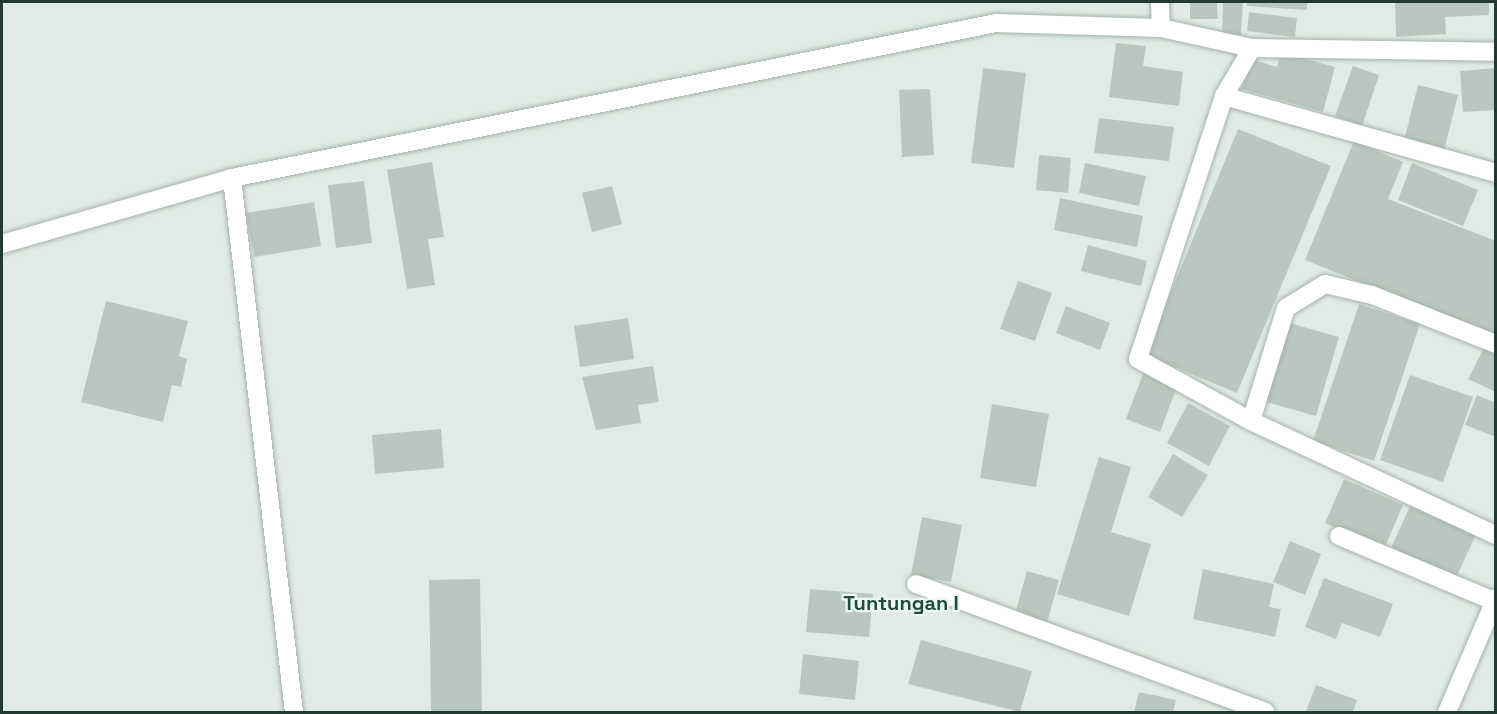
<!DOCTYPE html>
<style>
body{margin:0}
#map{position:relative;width:1497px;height:714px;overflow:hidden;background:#e0ebe5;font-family:"Space Grotesk",sans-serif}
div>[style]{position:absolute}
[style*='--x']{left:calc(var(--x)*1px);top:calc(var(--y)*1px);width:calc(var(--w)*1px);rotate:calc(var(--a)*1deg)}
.building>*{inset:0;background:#b8c8c0}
.roads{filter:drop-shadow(0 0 2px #a3b3ab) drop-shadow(0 0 2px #a3b3ab)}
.street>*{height:18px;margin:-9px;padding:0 9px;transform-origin:9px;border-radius:9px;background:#fff}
.secondary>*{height:18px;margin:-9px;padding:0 9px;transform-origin:9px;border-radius:9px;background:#fff}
span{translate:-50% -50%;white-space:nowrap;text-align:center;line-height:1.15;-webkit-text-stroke:4.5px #f0f7f3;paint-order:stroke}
.quarter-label{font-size:20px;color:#1d4d3c;font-weight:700}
.frame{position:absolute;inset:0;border:3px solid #213b31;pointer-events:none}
</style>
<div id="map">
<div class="building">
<div style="clip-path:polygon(1190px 2px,1217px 2px,1218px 19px,1190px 19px)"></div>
<div style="clip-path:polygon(1223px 2px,1243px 2px,1241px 35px,1222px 34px)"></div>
<div style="clip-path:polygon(1247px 2px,1307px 2px,1307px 10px,1247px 6px)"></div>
<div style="clip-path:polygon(1395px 2px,1489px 2px,1489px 15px,1445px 17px,1446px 34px,1396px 37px)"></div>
<div style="clip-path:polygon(1249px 12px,1297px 18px,1295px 37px,1247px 31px)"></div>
<div style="clip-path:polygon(1116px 43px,1146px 46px,1143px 66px,1183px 72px,1179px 106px,1109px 97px)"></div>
<div style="clip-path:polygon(1281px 52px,1335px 67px,1323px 112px,1242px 89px,1250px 59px,1277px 67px)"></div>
<div style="clip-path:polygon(1353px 66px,1379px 75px,1362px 126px,1335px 116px)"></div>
<div style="clip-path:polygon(983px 68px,1026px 73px,1014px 168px,971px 163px)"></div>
<div style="clip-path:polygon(1496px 68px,1496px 110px,1463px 112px,1460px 71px)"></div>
<div style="clip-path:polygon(1418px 85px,1458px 95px,1444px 151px,1404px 141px)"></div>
<div style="clip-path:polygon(930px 89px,934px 155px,902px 157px,899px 90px)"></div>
<div style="clip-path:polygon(1099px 118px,1174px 127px,1169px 161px,1094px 153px)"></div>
<div style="clip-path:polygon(1238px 129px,1331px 166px,1237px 393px,1145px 355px)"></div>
<div style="clip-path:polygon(1354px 141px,1403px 162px,1388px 199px,1496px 241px,1496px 337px,1305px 260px)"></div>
<div style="clip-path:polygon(1039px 155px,1071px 158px,1068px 193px,1036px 190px)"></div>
<div style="clip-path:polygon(432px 162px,444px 237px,428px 239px,435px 285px,407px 289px,387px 170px)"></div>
<div style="clip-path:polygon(1085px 163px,1146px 176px,1139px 206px,1079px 193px)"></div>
<div style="clip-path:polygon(1412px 163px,1478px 190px,1463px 226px,1398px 200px)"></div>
<div style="clip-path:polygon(364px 181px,372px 243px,336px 248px,328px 185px)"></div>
<div style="clip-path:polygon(612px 186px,622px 224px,592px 232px,582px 193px)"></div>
<div style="clip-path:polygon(1060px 198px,1143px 216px,1137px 247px,1054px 230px)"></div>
<div style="clip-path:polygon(314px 202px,321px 246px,254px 257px,246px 213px)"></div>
<div style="clip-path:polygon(1088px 245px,1147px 261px,1141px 286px,1081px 271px)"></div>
<div style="clip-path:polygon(1018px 281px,1052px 293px,1035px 341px,1000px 329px)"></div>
<div style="clip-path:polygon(106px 301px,188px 321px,179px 356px,187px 359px,181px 387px,172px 385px,163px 422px,81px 402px)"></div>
<div style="clip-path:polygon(1359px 304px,1420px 324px,1374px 461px,1313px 441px)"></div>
<div style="clip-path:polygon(1066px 306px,1110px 323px,1100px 350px,1056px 333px)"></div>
<div style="clip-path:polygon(628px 318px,634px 359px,580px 367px,574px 326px)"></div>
<div style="clip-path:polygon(1286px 322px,1339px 337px,1316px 416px,1263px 401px)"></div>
<div style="clip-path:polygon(1486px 344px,1496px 349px,1496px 392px,1468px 379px)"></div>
<div style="clip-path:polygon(653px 366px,659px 402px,638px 405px,641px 423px,596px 430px,582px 377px)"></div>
<div style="clip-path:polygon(1144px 371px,1178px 384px,1160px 432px,1126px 419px)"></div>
<div style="clip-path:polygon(1410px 375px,1473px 397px,1443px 482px,1380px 460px)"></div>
<div style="clip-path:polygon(1477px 395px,1496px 403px,1496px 437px,1465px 425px)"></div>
<div style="clip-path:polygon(1188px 403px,1230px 426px,1209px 466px,1167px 443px)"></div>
<div style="clip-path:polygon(992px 404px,1049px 414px,1036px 487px,980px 478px)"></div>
<div style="clip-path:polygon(441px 429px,444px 468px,375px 474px,372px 435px)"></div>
<div style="clip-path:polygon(1173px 454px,1208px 475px,1182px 517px,1148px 497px)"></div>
<div style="clip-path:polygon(1099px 457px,1131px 467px,1111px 532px,1151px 544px,1129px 616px,1057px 594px)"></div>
<div style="clip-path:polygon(1344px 479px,1403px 505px,1384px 549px,1325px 523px)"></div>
<div style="clip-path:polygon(1412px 502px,1478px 530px,1457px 576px,1391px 548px)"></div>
<div style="clip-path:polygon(922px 517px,962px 525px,951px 582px,911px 575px)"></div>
<div style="clip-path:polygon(1290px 541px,1321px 554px,1305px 595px,1273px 582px)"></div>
<div style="clip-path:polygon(1203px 569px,1274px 584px,1269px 607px,1281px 609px,1275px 637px,1193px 619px)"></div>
<div style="clip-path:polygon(1027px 571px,1059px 580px,1047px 623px,1015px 614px)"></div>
<div style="clip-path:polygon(1324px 578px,1393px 604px,1380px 637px,1342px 623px,1336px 639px,1305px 627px)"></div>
<div style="clip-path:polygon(480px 579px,482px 712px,431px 712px,429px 580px)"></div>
<div style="clip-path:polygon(810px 589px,873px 594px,869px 637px,806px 632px)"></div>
<div style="clip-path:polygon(921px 640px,1032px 671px,1020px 712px,908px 684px)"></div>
<div style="clip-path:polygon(803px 654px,859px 661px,855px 700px,799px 694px)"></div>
<div style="clip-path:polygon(1316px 685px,1357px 700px,1353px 712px,1306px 711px)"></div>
<div style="clip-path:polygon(1139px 692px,1176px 700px,1173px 712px,1134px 712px)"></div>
</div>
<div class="roads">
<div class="street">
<div style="--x:1160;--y:2;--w:26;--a:88"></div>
<div style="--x:1252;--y:48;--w:56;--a:120.3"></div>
<div style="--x:1224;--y:96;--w:277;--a:108.1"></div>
<div style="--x:1138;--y:359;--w:129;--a:28.8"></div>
<div style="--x:1251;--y:421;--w:270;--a:25"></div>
<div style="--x:1224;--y:96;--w:283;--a:15.8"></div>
<div style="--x:232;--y:178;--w:538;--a:83.38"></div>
<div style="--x:2;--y:244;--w:239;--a:-16"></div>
<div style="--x:232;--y:178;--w:780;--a:-11.47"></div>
<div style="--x:996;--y:23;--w:165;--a:1.7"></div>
<div style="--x:1161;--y:28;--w:93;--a:12.4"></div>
<div style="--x:1252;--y:48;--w:244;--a:0.9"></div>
<div style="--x:1251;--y:421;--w:118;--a:-72.8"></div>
<div style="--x:1286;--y:308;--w:46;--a:-31.6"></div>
<div style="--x:1325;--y:284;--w:48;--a:13.2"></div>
<div style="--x:1372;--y:295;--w:133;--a:21.6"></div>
<div style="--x:1339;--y:536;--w:168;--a:22.8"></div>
<div style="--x:916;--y:584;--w:372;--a:20.1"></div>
</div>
<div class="secondary">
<div style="--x:1447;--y:712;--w:124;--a:-66.7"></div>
</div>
</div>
<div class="quarter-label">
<span style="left:901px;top:603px">Tuntungan I</span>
</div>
<div class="frame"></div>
</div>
